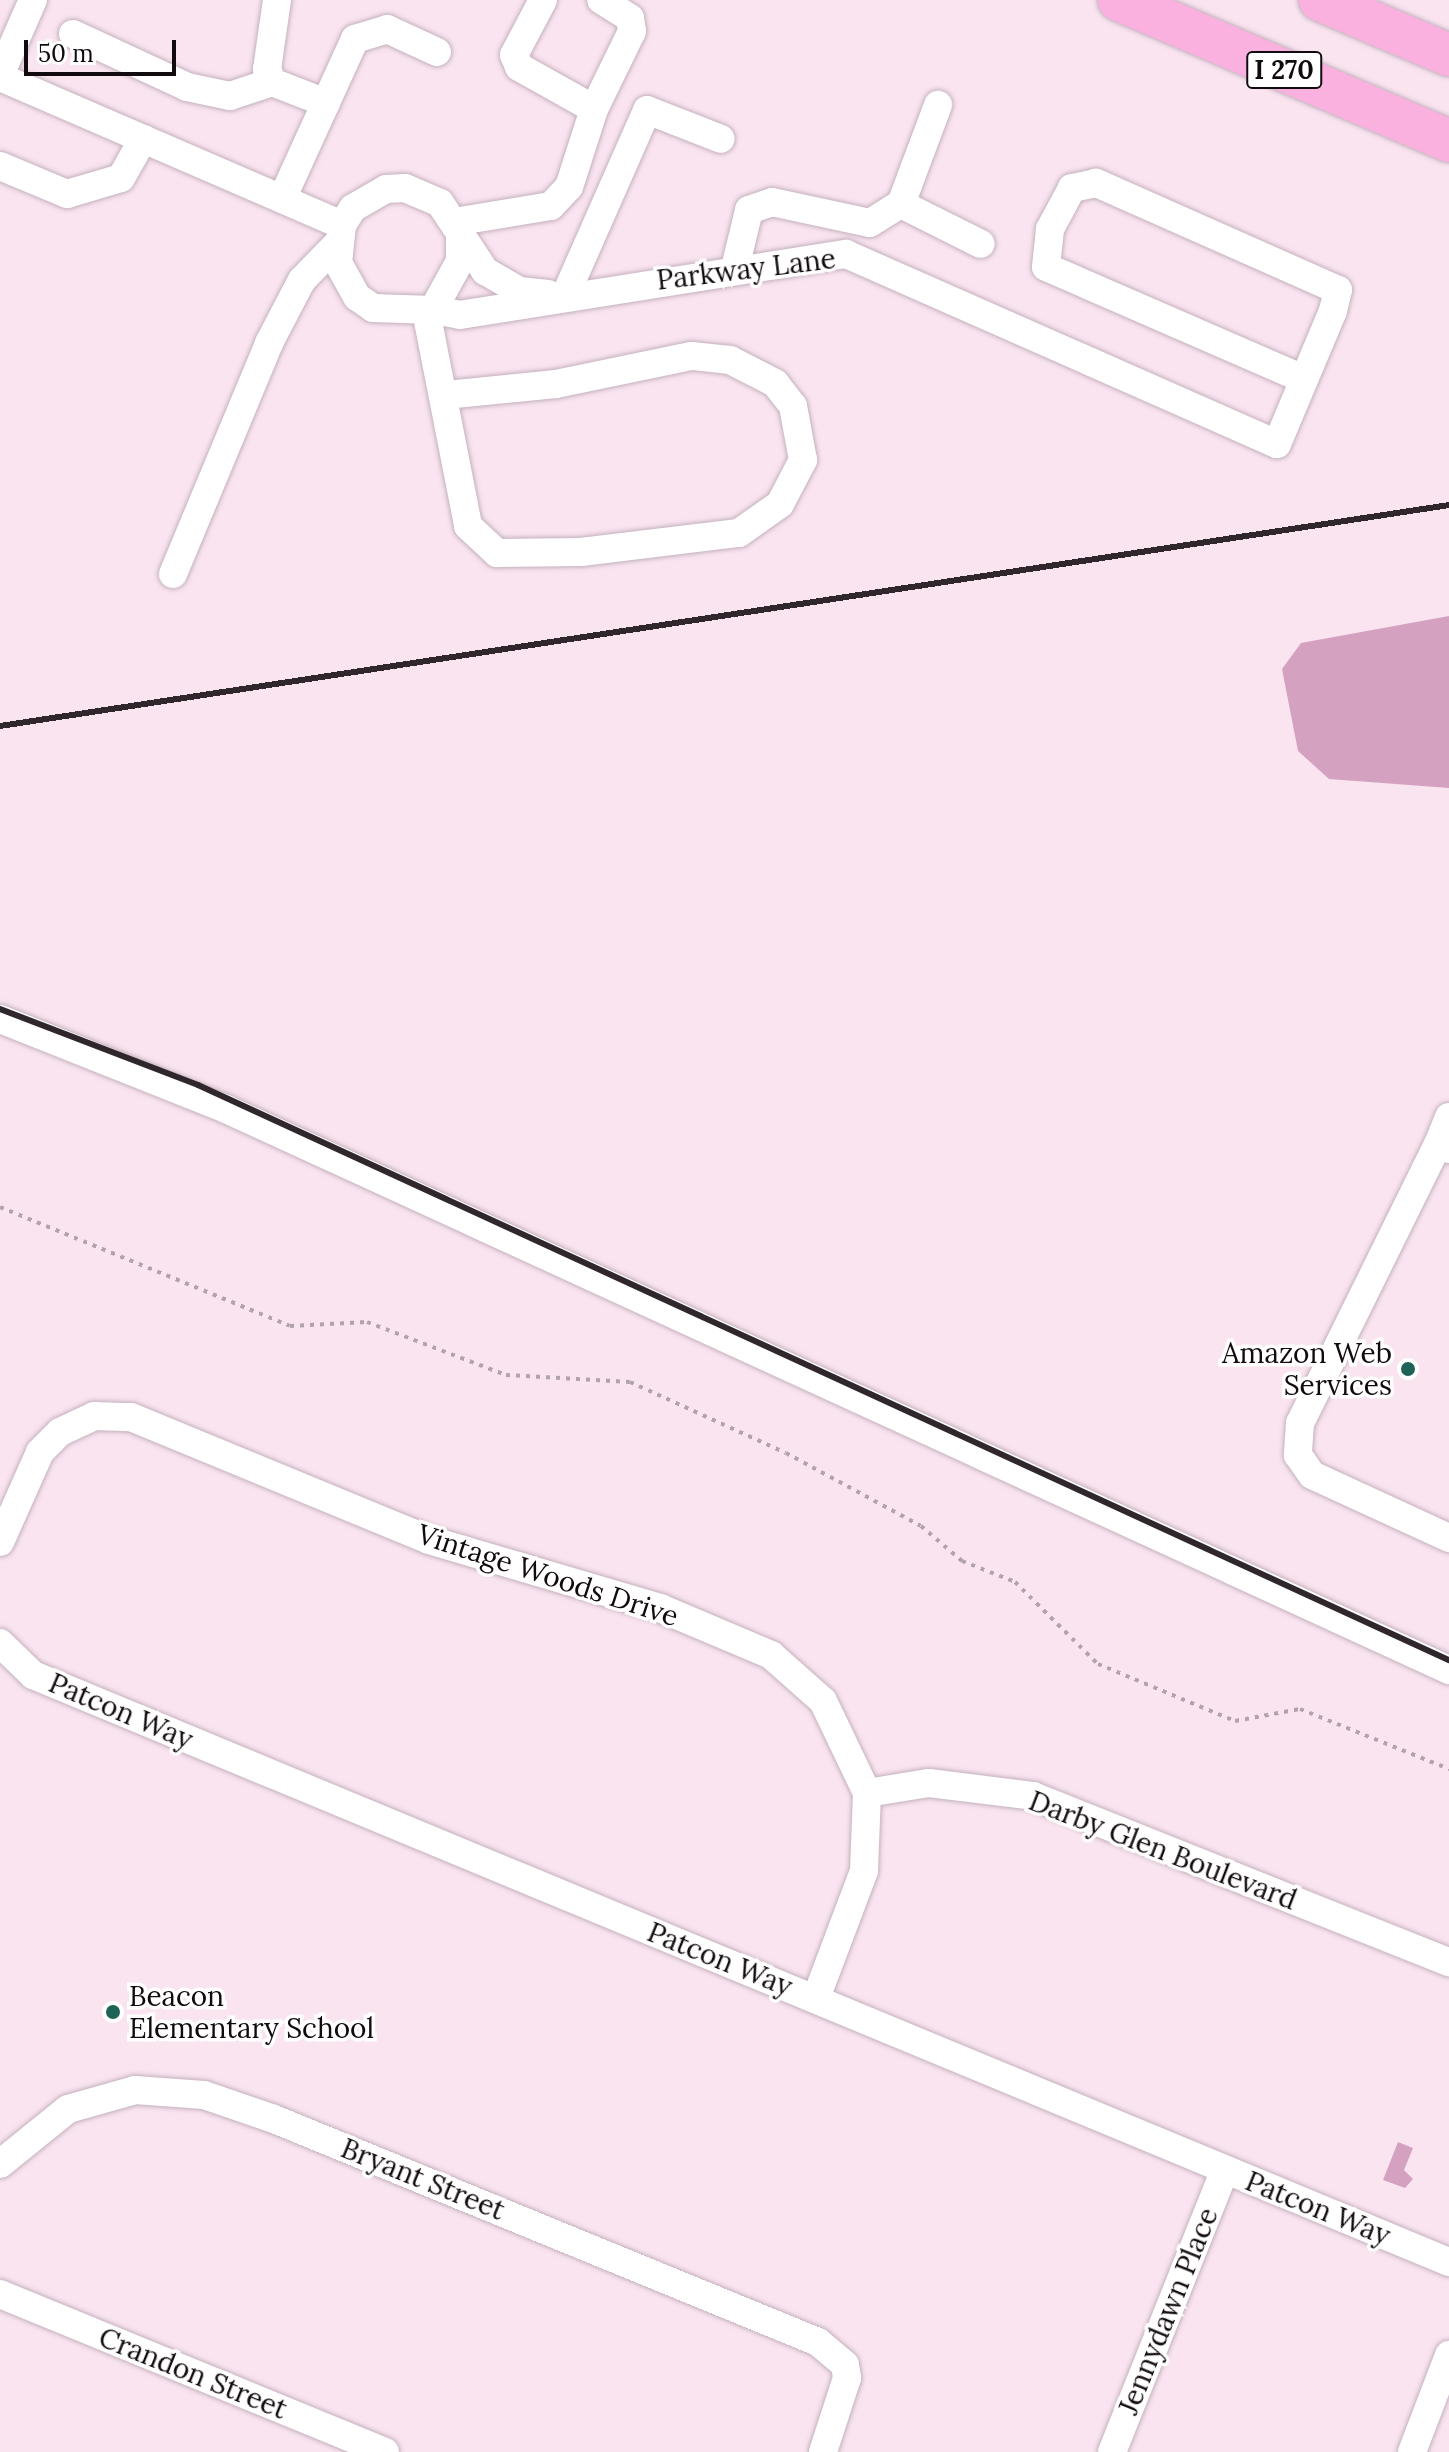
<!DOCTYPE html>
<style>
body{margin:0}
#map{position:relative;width:1449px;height:2452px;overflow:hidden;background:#f9e4f0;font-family:Lora,serif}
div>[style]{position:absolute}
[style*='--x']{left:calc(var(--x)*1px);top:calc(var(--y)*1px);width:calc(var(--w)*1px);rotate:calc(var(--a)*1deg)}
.water>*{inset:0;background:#d5a1c1}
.path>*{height:4px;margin-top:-2px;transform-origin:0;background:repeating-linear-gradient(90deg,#b2a2ab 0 4px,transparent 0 10px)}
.roads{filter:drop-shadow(0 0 2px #c5b1bd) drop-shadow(0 0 2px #c5b1bd)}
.minor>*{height:28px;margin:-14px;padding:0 14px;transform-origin:14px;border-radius:14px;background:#fff}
.highway>*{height:42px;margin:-21px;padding:0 21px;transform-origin:21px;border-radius:21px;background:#fbb1df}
.rail>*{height:6px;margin:-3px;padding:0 3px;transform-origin:3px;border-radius:3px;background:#30272c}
.dots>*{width:22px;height:22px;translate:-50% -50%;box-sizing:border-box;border:4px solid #fff;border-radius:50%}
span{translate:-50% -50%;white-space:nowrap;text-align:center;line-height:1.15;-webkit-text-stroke:7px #fff;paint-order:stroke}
.shield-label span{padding:2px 6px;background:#fff;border:2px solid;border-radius:6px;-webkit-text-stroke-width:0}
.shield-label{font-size:26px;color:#110a0e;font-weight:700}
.street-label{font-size:28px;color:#110a0e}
.poi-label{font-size:28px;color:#110a0e}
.right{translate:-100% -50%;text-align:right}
.left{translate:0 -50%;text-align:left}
.scale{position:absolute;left:24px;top:40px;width:152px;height:36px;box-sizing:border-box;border:4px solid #110a0e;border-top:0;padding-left:10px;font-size:24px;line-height:28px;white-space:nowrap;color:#110a0e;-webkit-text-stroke:6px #fff;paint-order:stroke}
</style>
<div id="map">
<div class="water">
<div style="clip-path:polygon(1449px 616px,1449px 788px,1329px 779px,1298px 751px,1282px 669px,1301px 643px)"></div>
<div style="clip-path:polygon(1398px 2142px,1413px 2148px,1404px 2170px,1413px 2179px,1405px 2188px,1383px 2180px)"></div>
</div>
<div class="path">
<div style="--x:0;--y:1207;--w:313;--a:22.3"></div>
<div style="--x:290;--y:1326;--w:77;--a:-3"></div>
<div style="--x:367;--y:1322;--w:149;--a:20.9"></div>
<div style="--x:506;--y:1375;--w:124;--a:3.2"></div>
<div style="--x:630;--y:1382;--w:171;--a:24.5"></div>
<div style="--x:786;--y:1453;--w:153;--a:28.4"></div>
<div style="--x:921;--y:1526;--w:54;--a:40.5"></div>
<div style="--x:962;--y:1561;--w:57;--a:21.6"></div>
<div style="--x:1015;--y:1582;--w:117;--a:44.7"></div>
<div style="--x:1098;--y:1664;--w:148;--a:22.6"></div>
<div style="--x:1235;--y:1721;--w:66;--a:-10.5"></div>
<div style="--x:1300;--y:1709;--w:161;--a:21.9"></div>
</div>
<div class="roads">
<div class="minor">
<div style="--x:277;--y:0;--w:70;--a:98.2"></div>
<div style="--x:267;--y:69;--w:14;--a:69"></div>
<div style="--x:272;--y:82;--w:58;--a:21.3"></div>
<div style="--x:543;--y:0;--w:62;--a:117.8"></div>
<div style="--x:514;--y:55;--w:13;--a:67"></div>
<div style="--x:519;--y:67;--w:86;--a:29.2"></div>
<div style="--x:73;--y:34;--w:126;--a:24.9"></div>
<div style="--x:187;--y:87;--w:44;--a:11.8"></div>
<div style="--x:230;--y:96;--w:44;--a:-18.4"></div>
<div style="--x:0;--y:75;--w:82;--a:-66.3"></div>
<div style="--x:0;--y:77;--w:373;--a:23.4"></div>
<div style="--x:0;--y:166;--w:73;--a:22.7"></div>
<div style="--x:67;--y:194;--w:56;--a:-16.5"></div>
<div style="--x:121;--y:178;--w:45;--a:-60.6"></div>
<div style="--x:282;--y:199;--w:176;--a:-65.5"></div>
<div style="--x:355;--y:39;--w:34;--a:-17"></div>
<div style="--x:387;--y:29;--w:55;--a:24.7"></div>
<div style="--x:901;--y:204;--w:89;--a:26.6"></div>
<div style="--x:454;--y:222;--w:98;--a:-9.4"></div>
<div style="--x:551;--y:206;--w:26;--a:-47"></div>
<div style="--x:569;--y:187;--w:82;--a:-72.2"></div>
<div style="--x:594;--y:109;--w:87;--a:-64"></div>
<div style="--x:632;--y:31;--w:13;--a:-99"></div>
<div style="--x:630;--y:18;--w:34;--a:-148"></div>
<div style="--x:460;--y:236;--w:25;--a:90"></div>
<div style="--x:460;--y:261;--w:56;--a:118.9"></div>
<div style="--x:433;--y:310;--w:60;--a:-178.1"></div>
<div style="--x:373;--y:308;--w:19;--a:-145"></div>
<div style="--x:357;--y:297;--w:39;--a:-119"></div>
<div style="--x:338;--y:263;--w:38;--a:-84"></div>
<div style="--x:342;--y:225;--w:20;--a:-57"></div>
<div style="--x:353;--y:208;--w:38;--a:-30"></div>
<div style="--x:386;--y:189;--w:19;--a:-3"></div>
<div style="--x:405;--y:188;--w:38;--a:23"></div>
<div style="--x:440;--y:203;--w:82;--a:56.5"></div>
<div style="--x:485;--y:271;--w:39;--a:30"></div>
<div style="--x:519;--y:291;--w:29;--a:6"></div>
<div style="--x:735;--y:268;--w:60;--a:-76.4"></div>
<div style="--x:749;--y:210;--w:24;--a:-19"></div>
<div style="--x:772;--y:202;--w:100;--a:12.1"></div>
<div style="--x:870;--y:223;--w:36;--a:-32"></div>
<div style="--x:901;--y:204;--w:106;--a:-69.5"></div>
<div style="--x:566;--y:294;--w:201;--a:-66.2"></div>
<div style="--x:647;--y:110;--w:79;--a:21.4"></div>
<div style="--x:433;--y:310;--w:27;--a:10"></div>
<div style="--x:460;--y:315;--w:391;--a:-9"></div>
<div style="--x:846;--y:254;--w:471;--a:23.8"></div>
<div style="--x:1277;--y:444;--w:144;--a:-67.2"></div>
<div style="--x:1333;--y:311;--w:22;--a:-77"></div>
<div style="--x:1338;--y:290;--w:265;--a:-156.1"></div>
<div style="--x:1096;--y:183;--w:25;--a:168"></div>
<div style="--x:1072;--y:188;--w:47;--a:118.2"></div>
<div style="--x:1050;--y:229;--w:38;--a:96"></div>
<div style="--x:1046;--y:267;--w:281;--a:23.5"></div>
<div style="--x:426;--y:311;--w:219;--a:78.9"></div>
<div style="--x:468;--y:526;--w:40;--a:43"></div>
<div style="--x:497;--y:553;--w:84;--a:-0.7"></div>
<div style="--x:581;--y:552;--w:159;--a:-6.9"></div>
<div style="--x:739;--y:533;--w:50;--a:-35.3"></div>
<div style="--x:780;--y:504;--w:50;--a:-62.4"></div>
<div style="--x:803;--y:460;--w:55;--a:-100.5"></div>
<div style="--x:793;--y:406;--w:29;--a:-128"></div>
<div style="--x:775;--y:383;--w:51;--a:-152.9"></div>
<div style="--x:730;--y:360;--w:39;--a:-174"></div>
<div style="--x:691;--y:356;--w:138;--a:168.3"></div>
<div style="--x:556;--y:384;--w:112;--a:174.3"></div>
<div style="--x:173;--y:574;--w:250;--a:-67.4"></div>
<div style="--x:269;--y:343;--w:71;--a:-62.4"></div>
<div style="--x:302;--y:280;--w:50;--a:-45.8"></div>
<div style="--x:0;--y:1019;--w:243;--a:21.7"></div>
<div style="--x:226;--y:1109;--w:1346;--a:24.64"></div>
<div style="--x:1449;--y:1117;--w:29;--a:112"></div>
<div style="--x:1438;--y:1144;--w:12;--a:24"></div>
<div style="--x:1438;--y:1144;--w:311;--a:116.3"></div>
<div style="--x:1300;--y:1423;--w:32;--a:94"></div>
<div style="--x:1298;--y:1455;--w:24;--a:55"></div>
<div style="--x:1312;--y:1475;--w:151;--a:24.7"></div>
<div style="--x:0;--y:1542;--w:98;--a:-66"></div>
<div style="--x:40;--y:1452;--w:28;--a:-45"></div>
<div style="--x:60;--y:1432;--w:38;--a:-25"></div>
<div style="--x:94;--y:1416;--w:37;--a:2"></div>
<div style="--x:131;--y:1417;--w:322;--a:22.4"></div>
<div style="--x:429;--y:1540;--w:241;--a:16.4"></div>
<div style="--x:660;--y:1608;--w:121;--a:22.9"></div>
<div style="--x:771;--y:1655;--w:69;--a:41.5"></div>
<div style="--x:823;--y:1701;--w:102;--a:64.4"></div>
<div style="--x:867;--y:1793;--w:78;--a:92.2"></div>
<div style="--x:864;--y:1871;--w:136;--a:110.7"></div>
<div style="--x:0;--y:1643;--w:46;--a:44.1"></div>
<div style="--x:33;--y:1675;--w:1533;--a:22.52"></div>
<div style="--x:867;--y:1793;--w:63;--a:-9.2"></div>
<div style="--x:929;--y:1783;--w:105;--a:7.1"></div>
<div style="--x:1033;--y:1796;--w:448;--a:21.8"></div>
<div style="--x:0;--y:2164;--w:87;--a:-39"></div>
<div style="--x:68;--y:2109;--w:70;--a:-15.8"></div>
<div style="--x:135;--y:2090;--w:69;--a:4.1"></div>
<div style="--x:204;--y:2095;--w:74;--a:18.9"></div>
<div style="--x:274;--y:2119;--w:588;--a:22.29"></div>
<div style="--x:818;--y:2342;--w:35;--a:40"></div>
<div style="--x:845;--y:2365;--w:13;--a:81"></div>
<div style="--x:847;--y:2378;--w:78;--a:108"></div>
<div style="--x:0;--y:2294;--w:416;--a:22.3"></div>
<div style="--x:1112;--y:2452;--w:304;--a:-68.2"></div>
<div style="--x:1412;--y:2452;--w:104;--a:-69.1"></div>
</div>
<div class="highway">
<div style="--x:1119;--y:0;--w:359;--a:23.1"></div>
<div style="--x:1320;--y:0;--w:140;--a:23.1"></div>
</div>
</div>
<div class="rail">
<div style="--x:0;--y:726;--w:1466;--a:-8.67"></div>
<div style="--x:0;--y:1009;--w:212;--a:21"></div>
<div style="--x:198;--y:1085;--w:1377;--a:24.69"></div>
</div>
<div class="dots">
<div style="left:1408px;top:1369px;background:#1e6355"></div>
<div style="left:113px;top:2012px;background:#1e6355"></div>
</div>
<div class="shield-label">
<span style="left:1284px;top:70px">I 270</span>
</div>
<div class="street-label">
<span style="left:746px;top:269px;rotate:-7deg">Parkway Lane</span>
<span style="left:548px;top:1575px;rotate:18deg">Vintage Woods Drive</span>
<span style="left:121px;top:1711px;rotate:23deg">Patcon Way</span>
<span style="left:1163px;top:1850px;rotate:21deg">Darby Glen Boulevard</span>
<span style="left:720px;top:1959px;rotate:22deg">Patcon Way</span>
<span style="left:423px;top:2179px;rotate:22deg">Bryant Street</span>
<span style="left:1318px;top:2208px;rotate:22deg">Patcon Way</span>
<span style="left:1168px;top:2311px;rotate:-68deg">Jennydawn Place</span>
<span style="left:193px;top:2373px;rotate:22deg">Crandon Street</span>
</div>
<div class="poi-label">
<span class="right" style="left:1392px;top:1369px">Amazon Web<br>Services</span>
<span class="left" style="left:129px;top:2012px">Beacon<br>Elementary School</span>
</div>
<div class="scale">50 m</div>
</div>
